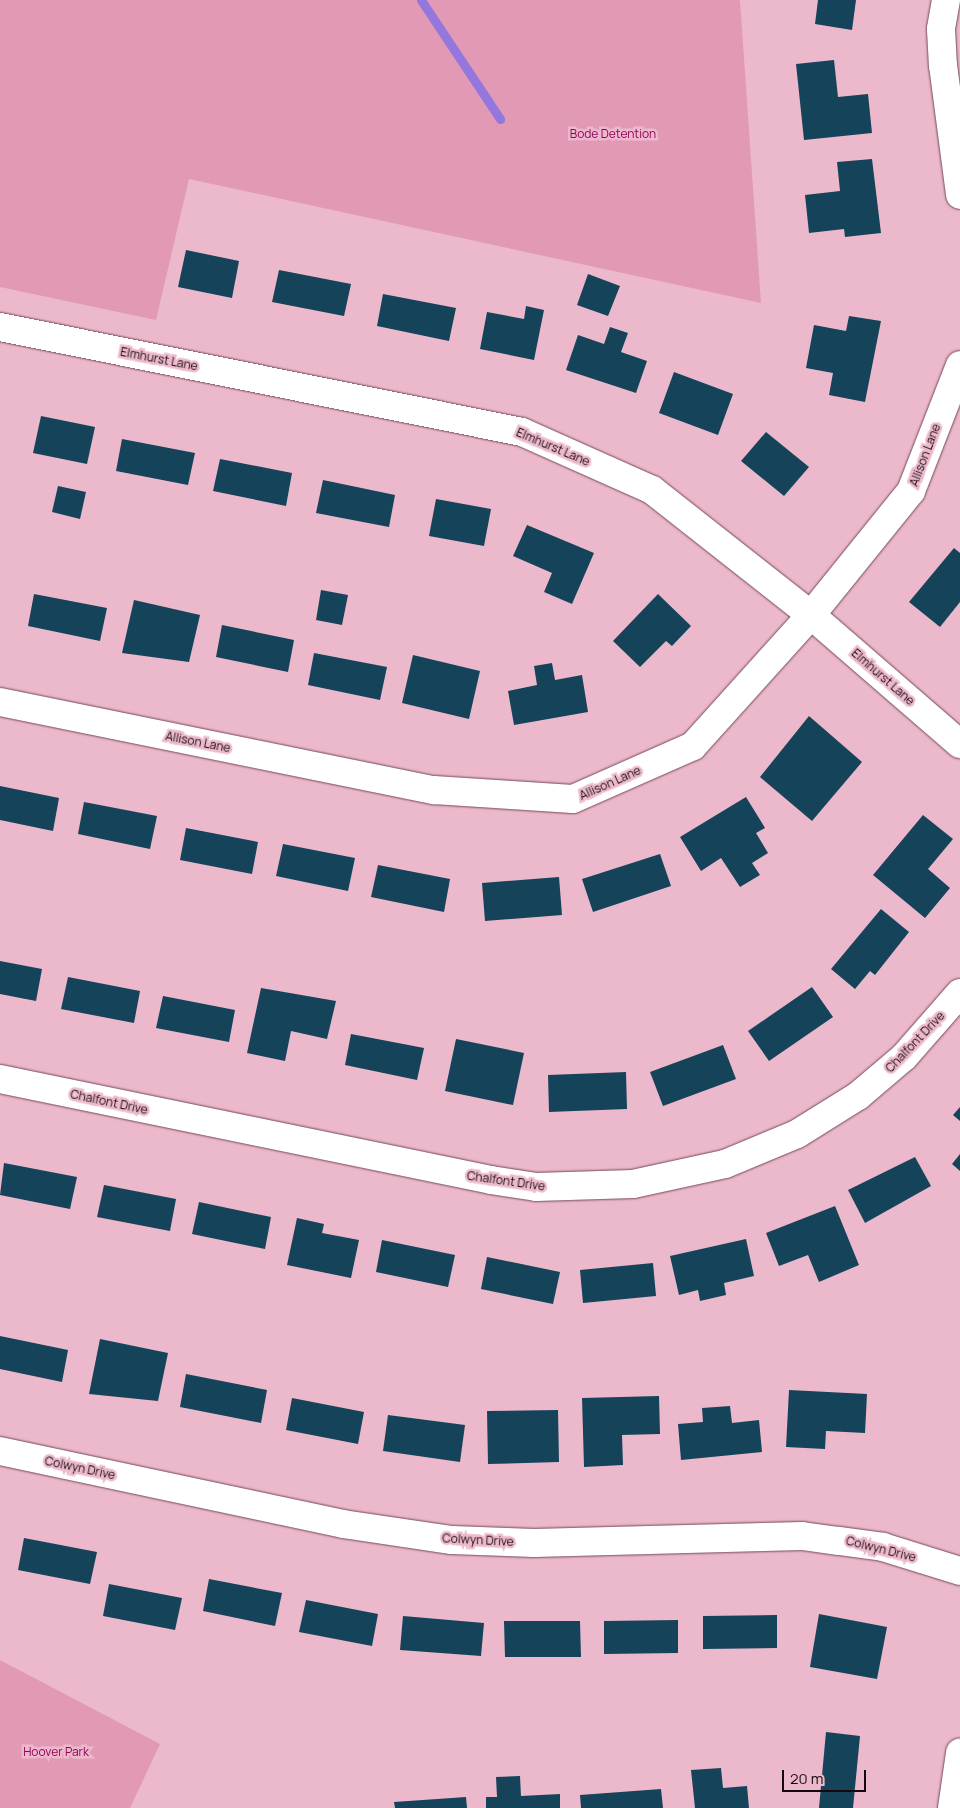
<!DOCTYPE html>
<style>
body{margin:0}
#map{position:relative;width:960px;height:1808px;overflow:hidden;background:#ecb9cc;font-family:Manrope,sans-serif}
div>[style]{position:absolute}
[style*='--x']{left:calc(var(--x)*1px);top:calc(var(--y)*1px);width:calc(var(--w)*1px);rotate:calc(var(--a)*1deg)}
.green>*{inset:0;background:#e299b5}
.stream>*{height:9px;margin:-4.5px;padding:0 4.5px;transform-origin:4.5px;border-radius:4.5px;background:#9377dd}
.building>*{inset:0;background:#15435a}
.roads{filter:drop-shadow(0 0 1px #74495a) drop-shadow(0 0 1px #74495a)}
.minor>*{height:28px;margin:-14px;padding:0 14px;transform-origin:14px;border-radius:14px;background:#fff}
.tertiary>*{height:28px;margin:-14px;padding:0 14px;transform-origin:14px;border-radius:14px;background:#fff}
span{translate:-50% -50%;white-space:nowrap;text-align:center;line-height:1.15;-webkit-text-stroke:5px #ecb9cc;paint-order:stroke}
.park-label{font-size:12px;color:#960058}
.street-label{font-size:12px;color:#18080e}
.scale{position:absolute;left:782px;top:1770px;width:84px;height:22px;box-sizing:border-box;border:2px solid #18080e;border-top:0;padding-left:6px;font-size:15px;line-height:18px;white-space:nowrap;color:#18080e;-webkit-text-stroke:4px #ecb9cc;paint-order:stroke}
</style>
<div id="map">
<div class="green">
<div style="clip-path:polygon(0 0,740px 0,761px 303px,189px 179px,156px 320px,0 287px)"></div>
<div style="clip-path:polygon(0 1660px,160px 1744px,130px 1808px,0 1808px)"></div>
</div>
<div class="stream">
<div style="--x:421;--y:0;--w:143;--a:56.4"></div>
</div>
<div class="building">
<div style="clip-path:polygon(818px 0,856px 0,852px 30px,815px 24px)"></div>
<div style="clip-path:polygon(834px 60px,838px 97px,868px 94px,872px 133px,804px 140px,796px 64px)"></div>
<div style="clip-path:polygon(872px 159px,881px 233px,845px 237px,844px 229px,809px 233px,805px 195px,840px 191px,837px 162px)"></div>
<div style="clip-path:polygon(186px 250px,239px 261px,232px 298px,178px 287px)"></div>
<div style="clip-path:polygon(279px 270px,351px 284px,344px 316px,272px 302px)"></div>
<div style="clip-path:polygon(588px 274px,620px 286px,608px 316px,577px 305px)"></div>
<div style="clip-path:polygon(383px 294px,456px 308px,449px 341px,377px 326px)"></div>
<div style="clip-path:polygon(526px 306px,544px 310px,534px 360px,480px 349px,487px 312px,524px 319px)"></div>
<div style="clip-path:polygon(849px 316px,881px 321px,865px 402px,829px 395px,833px 373px,806px 368px,814px 325px,846px 331px)"></div>
<div style="clip-path:polygon(610px 327px,628px 333px,621px 352px,647px 361px,636px 393px,566px 370px,578px 335px,604px 344px)"></div>
<div style="clip-path:polygon(674px 372px,733px 394px,718px 435px,659px 413px)"></div>
<div style="clip-path:polygon(41px 416px,95px 427px,87px 464px,33px 453px)"></div>
<div style="clip-path:polygon(766px 432px,809px 467px,784px 496px,741px 461px)"></div>
<div style="clip-path:polygon(122px 439px,195px 453px,188px 485px,116px 471px)"></div>
<div style="clip-path:polygon(220px 459px,292px 473px,286px 506px,213px 491px)"></div>
<div style="clip-path:polygon(323px 480px,395px 495px,389px 527px,316px 513px)"></div>
<div style="clip-path:polygon(58px 486px,86px 492px,80px 519px,52px 512px)"></div>
<div style="clip-path:polygon(436px 499px,491px 509px,484px 546px,429px 536px)"></div>
<div style="clip-path:polygon(527px 525px,594px 553px,572px 604px,544px 592px,552px 573px,513px 556px)"></div>
<div style="clip-path:polygon(954px 548px,960px 553px,960px 602px,940px 627px,909px 602px)"></div>
<div style="clip-path:polygon(321px 590px,348px 595px,342px 625px,316px 620px)"></div>
<div style="clip-path:polygon(34px 594px,107px 608px,100px 641px,28px 626px)"></div>
<div style="clip-path:polygon(658px 594px,691px 626px,672px 646px,666px 641px,640px 667px,613px 641px)"></div>
<div style="clip-path:polygon(134px 600px,200px 615px,189px 662px,122px 653px)"></div>
<div style="clip-path:polygon(222px 625px,294px 640px,288px 672px,216px 657px)"></div>
<div style="clip-path:polygon(314px 653px,387px 667px,380px 700px,308px 685px)"></div>
<div style="clip-path:polygon(413px 655px,480px 671px,469px 719px,402px 703px)"></div>
<div style="clip-path:polygon(552px 663px,555px 680px,582px 675px,588px 712px,514px 725px,508px 691px,537px 685px,534px 666px)"></div>
<div style="clip-path:polygon(809px 716px,862px 762px,812px 821px,760px 777px)"></div>
<div style="clip-path:polygon(0 786px,59px 798px,53px 831px,0 820px)"></div>
<div style="clip-path:polygon(746px 797px,765px 828px,756px 833px,768px 853px,752px 863px,760px 875px,740px 887px,721px 858px,701px 871px,680px 837px)"></div>
<div style="clip-path:polygon(84px 802px,157px 816px,150px 849px,78px 834px)"></div>
<div style="clip-path:polygon(923px 815px,953px 839px,928px 869px,950px 888px,925px 918px,873px 875px)"></div>
<div style="clip-path:polygon(186px 828px,258px 842px,252px 874px,180px 860px)"></div>
<div style="clip-path:polygon(283px 844px,355px 858px,348px 891px,276px 876px)"></div>
<div style="clip-path:polygon(660px 854px,671px 886px,593px 912px,582px 879px)"></div>
<div style="clip-path:polygon(378px 865px,450px 879px,444px 912px,371px 897px)"></div>
<div style="clip-path:polygon(559px 877px,562px 915px,485px 921px,482px 883px)"></div>
<div style="clip-path:polygon(881px 909px,909px 932px,875px 975px,870px 971px,855px 989px,831px 969px)"></div>
<div style="clip-path:polygon(0 961px,42px 969px,36px 1001px,0 994px)"></div>
<div style="clip-path:polygon(68px 977px,140px 991px,134px 1023px,61px 1009px)"></div>
<div style="clip-path:polygon(812px 987px,833px 1017px,769px 1061px,748px 1031px)"></div>
<div style="clip-path:polygon(261px 988px,336px 1001px,327px 1039px,291px 1031px,285px 1061px,247px 1053px)"></div>
<div style="clip-path:polygon(163px 996px,235px 1010px,229px 1042px,156px 1028px)"></div>
<div style="clip-path:polygon(351px 1034px,424px 1048px,417px 1080px,345px 1065px)"></div>
<div style="clip-path:polygon(456px 1039px,524px 1053px,513px 1105px,445px 1091px)"></div>
<div style="clip-path:polygon(723px 1045px,736px 1079px,663px 1106px,650px 1072px)"></div>
<div style="clip-path:polygon(626px 1072px,627px 1109px,549px 1112px,548px 1075px)"></div>
<div style="clip-path:polygon(960px 1107px,960px 1121px,953px 1115px)"></div>
<div style="clip-path:polygon(960px 1154px,960px 1171px,952px 1164px)"></div>
<div style="clip-path:polygon(915px 1157px,931px 1186px,865px 1223px,848px 1190px)"></div>
<div style="clip-path:polygon(4px 1163px,77px 1177px,70px 1209px,0 1195px)"></div>
<div style="clip-path:polygon(104px 1185px,176px 1199px,170px 1231px,97px 1217px)"></div>
<div style="clip-path:polygon(199px 1202px,271px 1217px,265px 1249px,192px 1234px)"></div>
<div style="clip-path:polygon(835px 1206px,859px 1265px,819px 1282px,808px 1255px,779px 1266px,766px 1233px)"></div>
<div style="clip-path:polygon(297px 1218px,324px 1224px,322px 1233px,359px 1240px,351px 1278px,287px 1265px)"></div>
<div style="clip-path:polygon(746px 1239px,754px 1276px,724px 1283px,726px 1295px,700px 1301px,698px 1290px,679px 1295px,670px 1256px)"></div>
<div style="clip-path:polygon(382px 1240px,455px 1255px,448px 1287px,376px 1272px)"></div>
<div style="clip-path:polygon(487px 1257px,560px 1272px,553px 1304px,481px 1289px)"></div>
<div style="clip-path:polygon(653px 1263px,656px 1296px,583px 1303px,580px 1270px)"></div>
<div style="clip-path:polygon(0 1336px,68px 1350px,62px 1382px,0 1369px)"></div>
<div style="clip-path:polygon(100px 1339px,168px 1353px,158px 1401px,89px 1394px)"></div>
<div style="clip-path:polygon(186px 1374px,267px 1390px,261px 1423px,180px 1407px)"></div>
<div style="clip-path:polygon(789px 1390px,867px 1394px,865px 1433px,826px 1431px,825px 1449px,786px 1447px)"></div>
<div style="clip-path:polygon(659px 1396px,660px 1434px,622px 1435px,623px 1465px,584px 1467px,582px 1398px)"></div>
<div style="clip-path:polygon(292px 1398px,364px 1412px,358px 1444px,286px 1430px)"></div>
<div style="clip-path:polygon(730px 1406px,732px 1423px,759px 1420px,762px 1452px,681px 1460px,678px 1424px,703px 1422px,702px 1408px)"></div>
<div style="clip-path:polygon(558px 1410px,559px 1462px,488px 1464px,487px 1411px)"></div>
<div style="clip-path:polygon(388px 1415px,465px 1425px,460px 1462px,383px 1451px)"></div>
<div style="clip-path:polygon(24px 1538px,97px 1552px,90px 1584px,18px 1570px)"></div>
<div style="clip-path:polygon(209px 1579px,282px 1593px,275px 1626px,203px 1611px)"></div>
<div style="clip-path:polygon(109px 1584px,182px 1598px,175px 1630px,103px 1616px)"></div>
<div style="clip-path:polygon(306px 1600px,378px 1614px,372px 1646px,299px 1632px)"></div>
<div style="clip-path:polygon(819px 1614px,887px 1627px,877px 1679px,810px 1667px)"></div>
<div style="clip-path:polygon(777px 1615px,777px 1648px,703px 1649px,703px 1616px)"></div>
<div style="clip-path:polygon(403px 1616px,484px 1623px,481px 1656px,400px 1650px)"></div>
<div style="clip-path:polygon(678px 1620px,678px 1653px,604px 1654px,604px 1621px)"></div>
<div style="clip-path:polygon(504px 1621px,580px 1621px,581px 1657px,505px 1657px)"></div>
<div style="clip-path:polygon(826px 1732px,860px 1736px,853px 1808px,819px 1808px)"></div>
<div style="clip-path:polygon(721px 1768px,723px 1788px,747px 1786px,749px 1808px,695px 1808px,691px 1770px)"></div>
<div style="clip-path:polygon(520px 1776px,521px 1796px,560px 1794px,560px 1808px,486px 1808px,486px 1797px,497px 1797px,496px 1777px)"></div>
<div style="clip-path:polygon(661px 1789px,663px 1808px,581px 1808px,580px 1795px)"></div>
<div style="clip-path:polygon(466px 1797px,467px 1808px,395px 1808px,394px 1802px)"></div>
</div>
<div class="roads">
<div class="minor">
<div style="--x:946;--y:0;--w:29;--a:100"></div>
<div style="--x:941;--y:29;--w:36;--a:87"></div>
<div style="--x:943;--y:65;--w:131;--a:82.5"></div>
<div style="--x:0;--y:327;--w:532;--a:11.37"></div>
<div style="--x:522;--y:432;--w:142;--a:24"></div>
<div style="--x:652;--y:490;--w:202;--a:38.2"></div>
<div style="--x:811;--y:615;--w:197;--a:40.9"></div>
<div style="--x:0;--y:702;--w:443;--a:11.5"></div>
<div style="--x:434;--y:790;--w:139;--a:3.7"></div>
<div style="--x:573;--y:799;--w:131;--a:-23.8"></div>
<div style="--x:693;--y:746;--w:176;--a:-48"></div>
<div style="--x:811;--y:615;--w:159;--a:-51.1"></div>
<div style="--x:911;--y:491;--w:135;--a:-68.7"></div>
<div style="--x:0;--y:1079;--w:501;--a:11.62"></div>
<div style="--x:491;--y:1180;--w:46;--a:8.8"></div>
<div style="--x:536;--y:1187;--w:97;--a:-1.8"></div>
<div style="--x:633;--y:1184;--w:94;--a:-12.3"></div>
<div style="--x:725;--y:1164;--w:78;--a:-22.6"></div>
<div style="--x:797;--y:1134;--w:72;--a:-31.9"></div>
<div style="--x:858;--y:1096;--w:60;--a:-40.3"></div>
<div style="--x:904;--y:1057;--w:85;--a:-48.8"></div>
<div style="--x:0;--y:1451;--w:351;--a:12"></div>
<div style="--x:343;--y:1524;--w:110;--a:8.4"></div>
<div style="--x:452;--y:1540;--w:82;--a:2.1"></div>
<div style="--x:534;--y:1543;--w:268;--a:-1.5"></div>
<div style="--x:802;--y:1536;--w:82;--a:7.7"></div>
<div style="--x:883;--y:1547;--w:81;--a:17.3"></div>
</div>
<div class="tertiary">
<div style="--x:952;--y:1808;--w:56;--a:-81.7"></div>
</div>
</div>
<div class="park-label">
<span style="left:613px;top:134px">Bode Detention</span>
<span style="left:56px;top:1752px">Hoover Park</span>
</div>
<div class="street-label">
<span style="left:159px;top:359px;rotate:11deg">Elmhurst Lane</span>
<span style="left:553px;top:447px;rotate:23deg">Elmhurst Lane</span>
<span style="left:925px;top:455px;rotate:-69deg">Allison Lane</span>
<span style="left:883px;top:677px;rotate:41deg">Elmhurst Lane</span>
<span style="left:198px;top:742px;rotate:11deg">Allison Lane</span>
<span style="left:610px;top:783px;rotate:-24deg">Allison Lane</span>
<span style="left:915px;top:1042px;rotate:-46deg">Chalfont Drive</span>
<span style="left:109px;top:1102px;rotate:12deg">Chalfont Drive</span>
<span style="left:506px;top:1181px;rotate:8deg">Chalfont Drive</span>
<span style="left:80px;top:1468px;rotate:12deg">Colwyn Drive</span>
<span style="left:478px;top:1540px;rotate:3deg">Colwyn Drive</span>
<span style="left:881px;top:1549px;rotate:14deg">Colwyn Drive</span>
</div>
<div class="scale">20 m</div>
</div>
